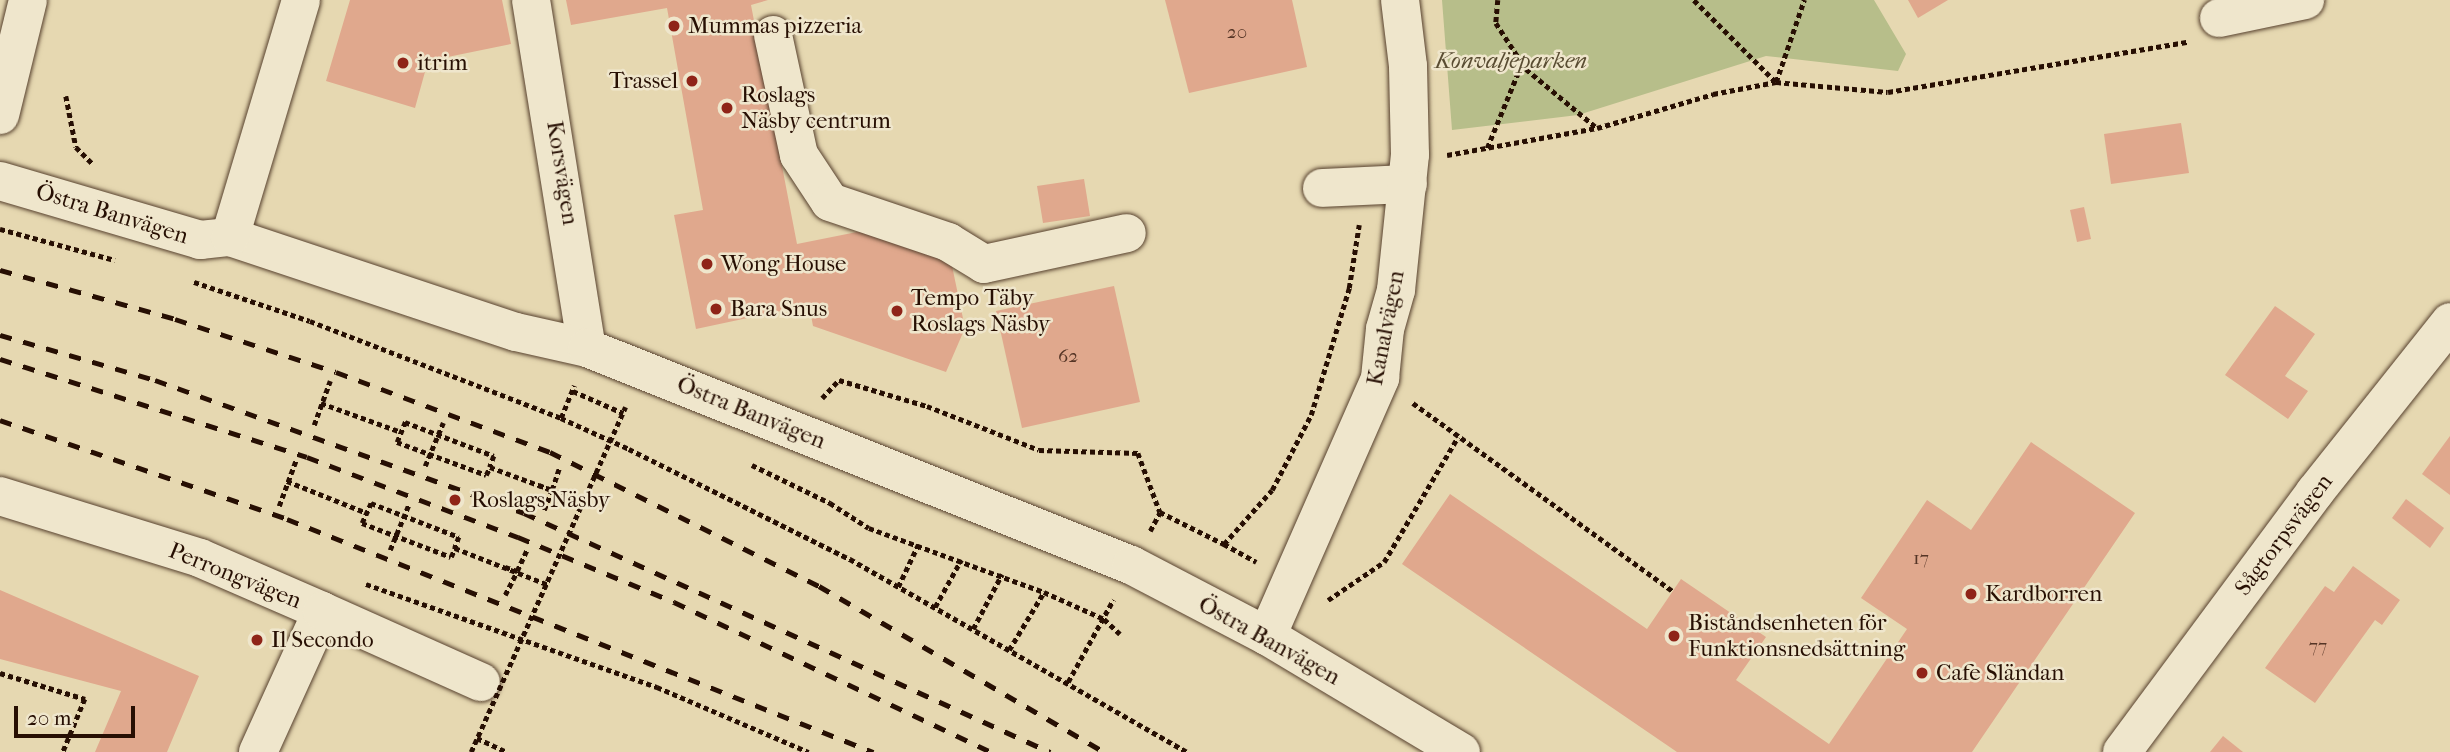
<!DOCTYPE html>
<meta charset="utf-8">
<style>
body{margin:0}
#map{position:relative;width:2450px;height:752px;overflow:hidden;background:#e6d8b1;font-family:"IM FELL French Canon",serif}
div>[style]{position:absolute}
[style*='--x']{left:calc(var(--x)*1px);top:calc(var(--y)*1px);width:calc(var(--w)*1px);rotate:calc(var(--a)*1deg)}
.green>*{inset:0;background:#b7be8a}
.building>*{inset:0;background:#e0a88d}
.path>*{height:4.5px;margin-top:-2.25px;transform-origin:0;background:repeating-linear-gradient(90deg,#270f03 0 5px,transparent 0 8.5px)}
.roads{filter:drop-shadow(0 0 2px #57412e) drop-shadow(0 0 2px #57412e)}
.minor>*{height:38px;margin:-19px;padding:0 19px;transform-origin:19px;border-radius:19px;background:#efe6cc}
.rail>*{height:5px;margin-top:-2.5px;transform-origin:0;background:repeating-linear-gradient(90deg,#270f03 0 12px,transparent 0 24px)}
.path-bridge>*{height:4.5px;margin-top:-2.25px;transform-origin:0;background:repeating-linear-gradient(90deg,#270f03 0 5px,transparent 0 8.5px)}
.dots>*{width:19px;height:19px;translate:-50% -50%;box-sizing:border-box;border:4px solid #efe6cc;border-radius:50%}
span{translate:-50% -50%;white-space:nowrap;text-align:center;line-height:1.15;-webkit-text-stroke:5px #efe6cc;paint-order:stroke}
.number-label{font-size:19px;color:#553526}
.number-label span{-webkit-text-stroke-width:0}
.poi-label{font-size:23px;color:#270f03}
.left{translate:0 -50%;text-align:left}
.right{translate:-100% -50%;text-align:right}
.park-label{font-size:23px;color:#594c32;font-style:italic}
.street-label{font-size:23px;color:#270f03}
.scale{position:absolute;left:14px;top:706px;width:121px;height:32px;box-sizing:border-box;border:4px solid #270f03;border-top:0;padding-left:9px;font-size:21px;line-height:24px;white-space:nowrap;color:#270f03;-webkit-text-stroke:5px #efe6cc;paint-order:stroke}
</style>
<div id="map">
<div class="green">
<div style="clip-path:polygon(1442px 0,1874px 0,1906px 54px,1898px 71px,1766px 56px,1578px 115px,1452px 130px)"></div>
</div>
<div class="building">
<div style="clip-path:polygon(350px 0,502px 0,511px 44px,428px 61px,415px 108px,326px 81px)"></div>
<div style="clip-path:polygon(566px 0,768px 0,751px 5px,797px 244px,867px 230px,951px 261px,965px 328px,946px 372px,813px 326px,809px 305px,696px 329px,674px 215px,703px 210px,667px 8px,571px 25px)"></div>
<div style="clip-path:polygon(1165px 0,1292px 0,1307px 67px,1189px 93px)"></div>
<div style="clip-path:polygon(1908px 0,1948px 0,1918px 18px)"></div>
<div style="clip-path:polygon(2181px 123px,2189px 173px,2111px 184px,2104px 134px)"></div>
<div style="clip-path:polygon(1084px 179px,1090px 216px,1043px 223px,1037px 186px)"></div>
<div style="clip-path:polygon(2084px 207px,2091px 239px,2077px 242px,2070px 210px)"></div>
<div style="clip-path:polygon(1114px 286px,1140px 402px,1022px 428px,996px 311px)"></div>
<div style="clip-path:polygon(2275px 306px,2315px 334px,2285px 376px,2308px 391px,2288px 419px,2225px 375px)"></div>
<div style="clip-path:polygon(2450px 436px,2450px 495px,2422px 474px)"></div>
<div style="clip-path:polygon(2031px 442px,2135px 513px,1972px 752px,1677px 752px,1402px 564px,1450px 494px,1647px 629px,1681px 579px,1766px 637px,1736px 680px,1829px 744px,1907px 629px,1861px 598px,1927px 500px,1971px 530px)"></div>
<div style="clip-path:polygon(2406px 499px,2444px 528px,2430px 548px,2392px 518px)"></div>
<div style="clip-path:polygon(2353px 566px,2400px 600px,2382px 625px,2375px 620px,2315px 703px,2265px 668px,2325px 586px,2334px 592px)"></div>
<div style="clip-path:polygon(0 590px,199px 676px,167px 752px,95px 752px,121px 691px,0 659px)"></div>
<div style="clip-path:polygon(2223px 736px,2243px 752px,2210px 752px)"></div>
</div>
<div class="path">
<div style="--x:1498;--y:0;--w:23;--a:95"></div>
<div style="--x:1496;--y:23;--w:55;--a:56.9"></div>
<div style="--x:1526;--y:69;--w:92;--a:39.7"></div>
<div style="--x:1694;--y:0;--w:116;--a:45"></div>
<div style="--x:1776;--y:82;--w:87;--a:-71.1"></div>
<div style="--x:66;--y:96;--w:52;--a:78.9"></div>
<div style="--x:76;--y:147;--w:24;--a:45"></div>
<div style="--x:1487;--y:148;--w:92;--a:-67.6"></div>
<div style="--x:1447;--y:155;--w:152;--a:-10.2"></div>
<div style="--x:1597;--y:128;--w:121;--a:-16.3"></div>
<div style="--x:1713;--y:94;--w:64;--a:-10.8"></div>
<div style="--x:1776;--y:82;--w:112;--a:5.1"></div>
<div style="--x:1888;--y:92;--w:304;--a:-9.5"></div>
<div style="--x:0;--y:229;--w:119;--a:15.1"></div>
<div style="--x:194;--y:282;--w:122;--a:18.6"></div>
<div style="--x:310;--y:321;--w:269;--a:21.1"></div>
<div style="--x:561;--y:418;--w:75;--a:24.5"></div>
<div style="--x:629;--y:449;--w:247;--a:26.5"></div>
<div style="--x:850;--y:559;--w:388;--a:29.8"></div>
<div style="--x:573;--y:391;--w:55;--a:23.7"></div>
<div style="--x:822;--y:398;--w:25;--a:-47"></div>
<div style="--x:839;--y:380;--w:92;--a:16.5"></div>
<div style="--x:927;--y:406;--w:120;--a:21.4"></div>
<div style="--x:1039;--y:450;--w:99;--a:1.7"></div>
<div style="--x:1138;--y:453;--w:63;--a:69.6"></div>
<div style="--x:321;--y:403;--w:85;--a:19.9"></div>
<div style="--x:1413;--y:403;--w:321;--a:35.9"></div>
<div style="--x:561;--y:418;--w:35;--a:-68"></div>
<div style="--x:314;--y:425;--w:47;--a:-70"></div>
<div style="--x:397;--y:442;--w:22;--a:-68"></div>
<div style="--x:752;--y:465;--w:87;--a:26"></div>
<div style="--x:830;--y:503;--w:46;--a:32.7"></div>
<div style="--x:869;--y:528;--w:186;--a:20.1"></div>
<div style="--x:1044;--y:592;--w:66;--a:24.2"></div>
<div style="--x:1104;--y:619;--w:22;--a:43"></div>
<div style="--x:425;--y:466;--w:47;--a:-67.3"></div>
<div style="--x:287;--y:481;--w:86;--a:21.8"></div>
<div style="--x:539;--y:485;--w:14;--a:21"></div>
<div style="--x:552;--y:490;--w:23;--a:-72"></div>
<div style="--x:279;--y:506;--w:49;--a:-69.7"></div>
<div style="--x:544;--y:510;--w:22;--a:-68"></div>
<div style="--x:362;--y:523;--w:22;--a:-66"></div>
<div style="--x:1150;--y:531;--w:21;--a:-62"></div>
<div style="--x:1160;--y:512;--w:72;--a:26.6"></div>
<div style="--x:1224;--y:544;--w:72;--a:-48.4"></div>
<div style="--x:1272;--y:490;--w:85;--a:-62.5"></div>
<div style="--x:1311;--y:415;--w:133;--a:-73.3"></div>
<div style="--x:1349;--y:288;--w:64;--a:-81"></div>
<div style="--x:1224;--y:544;--w:37;--a:29"></div>
<div style="--x:390;--y:550;--w:50;--a:-67.6"></div>
<div style="--x:505;--y:567;--w:13;--a:18"></div>
<div style="--x:517;--y:571;--w:23;--a:-65"></div>
<div style="--x:366;--y:584;--w:309;--a:19.5"></div>
<div style="--x:657;--y:687;--w:165;--a:23.2"></div>
<div style="--x:898;--y:587;--w:47;--a:-64.5"></div>
<div style="--x:505;--y:595;--w:27;--a:-63"></div>
<div style="--x:1328;--y:600;--w:68;--a:-34.2"></div>
<div style="--x:1384;--y:562;--w:145;--a:-59.4"></div>
<div style="--x:935;--y:607;--w:54;--a:-61"></div>
<div style="--x:973;--y:629;--w:62;--a:-62.2"></div>
<div style="--x:1009;--y:650;--w:68;--a:-58.9"></div>
<div style="--x:0;--y:673;--w:89;--a:17"></div>
<div style="--x:85;--y:699;--w:57;--a:112.5"></div>
<div style="--x:1068;--y:682;--w:94;--a:-61.2"></div>
<div style="--x:477;--y:738;--w:33;--a:25"></div>
</div>
<div class="roads">
<div class="minor">
<div style="--x:531;--y:0;--w:352;--a:80.9"></div>
<div style="--x:2219;--y:18;--w:88;--a:-11.8"></div>
<div style="--x:773;--y:35;--w:123;--a:77.8"></div>
<div style="--x:799;--y:155;--w:56;--a:56.6"></div>
<div style="--x:830;--y:202;--w:125;--a:18.7"></div>
<div style="--x:948;--y:242;--w:42;--a:31.4"></div>
<div style="--x:984;--y:264;--w:146;--a:-12.2"></div>
<div style="--x:0;--y:115;--w:118;--a:-76.3"></div>
<div style="--x:0;--y:181;--w:209;--a:16.4"></div>
<div style="--x:200;--y:240;--w:30;--a:-6"></div>
<div style="--x:230;--y:237;--w:301;--a:18.4"></div>
<div style="--x:516;--y:332;--w:73;--a:12.7"></div>
<div style="--x:587;--y:348;--w:586;--a:21.75"></div>
<div style="--x:1131;--y:565;--w:153;--a:27.6"></div>
<div style="--x:1267;--y:636;--w:226;--a:30.9"></div>
<div style="--x:1322;--y:188;--w:86;--a:-2.7"></div>
<div style="--x:230;--y:237;--w:247;--a:-73.3"></div>
<div style="--x:0;--y:496;--w:209;--a:17.2"></div>
<div style="--x:200;--y:558;--w:133;--a:23.5"></div>
<div style="--x:322;--y:611;--w:155;--a:114.4"></div>
<div style="--x:322;--y:611;--w:174;--a:24.1"></div>
<div style="--x:1267;--y:636;--w:282;--a:-66.3"></div>
<div style="--x:1380;--y:378;--w:49;--a:-84.2"></div>
<div style="--x:1385;--y:329;--w:41;--a:-74.2"></div>
<div style="--x:1396;--y:290;--w:136;--a:-84.1"></div>
<div style="--x:1410;--y:155;--w:89;--a:-91.3"></div>
<div style="--x:1408;--y:66;--w:66;--a:-96.9"></div>
<div style="--x:2122;--y:752;--w:324;--a:-53.4"></div>
<div style="--x:2315;--y:492;--w:217;--a:-51.5"></div>
</div>
</div>
<div class="rail">
<div style="--x:0;--y:270;--w:182;--a:15.6"></div>
<div style="--x:175;--y:319;--w:169;--a:18.2"></div>
<div style="--x:336;--y:372;--w:228;--a:20.5"></div>
<div style="--x:550;--y:452;--w:301;--a:26.5"></div>
<div style="--x:819;--y:586;--w:330;--a:30.2"></div>
<div style="--x:0;--y:335;--w:161;--a:16.2"></div>
<div style="--x:155;--y:380;--w:392;--a:19.8"></div>
<div style="--x:524;--y:513;--w:578;--a:24.44"></div>
<div style="--x:0;--y:359;--w:322;--a:17.7"></div>
<div style="--x:307;--y:457;--w:226;--a:20.8"></div>
<div style="--x:518;--y:537;--w:169;--a:22.6"></div>
<div style="--x:674;--y:602;--w:352;--a:25.3"></div>
<div style="--x:0;--y:420;--w:304;--a:19"></div>
<div style="--x:287;--y:519;--w:631;--a:21.68"></div>
</div>
<div class="path-bridge">
<div style="--x:405;--y:422;--w:95;--a:20.9"></div>
<div style="--x:494;--y:456;--w:12;--a:110"></div>
<div style="--x:490;--y:467;--w:100;--a:20.4"></div>
<div style="--x:397;--y:442;--w:95;--a:20.3"></div>
<div style="--x:486;--y:475;--w:9;--a:-63"></div>
<div style="--x:371;--y:503;--w:94;--a:21.1"></div>
<div style="--x:459;--y:537;--w:12;--a:110"></div>
<div style="--x:455;--y:548;--w:101;--a:21.5"></div>
<div style="--x:362;--y:523;--w:95;--a:20.9"></div>
<div style="--x:451;--y:557;--w:10;--a:-66"></div>
<div style="--x:471;--y:752;--w:378;--a:-65.9"></div>
</div>
<div class="dots">
<div style="left:674px;top:26px;background:#8f2418"></div>
<div style="left:403px;top:63px;background:#8f2418"></div>
<div style="left:692px;top:81px;background:#8f2418"></div>
<div style="left:727px;top:108px;background:#8f2418"></div>
<div style="left:707px;top:264px;background:#8f2418"></div>
<div style="left:716px;top:309px;background:#8f2418"></div>
<div style="left:897px;top:311px;background:#8f2418"></div>
<div style="left:455px;top:500px;background:#8f2418"></div>
<div style="left:1971px;top:594px;background:#8f2418"></div>
<div style="left:1674px;top:636px;background:#8f2418"></div>
<div style="left:257px;top:640px;background:#8f2418"></div>
<div style="left:1922px;top:673px;background:#8f2418"></div>
</div>
<div class="number-label">
<span style="left:1237px;top:33px">20</span>
<span style="left:1068px;top:357px">62</span>
<span style="left:1921px;top:559px">17</span>
<span style="left:2318px;top:647px">77</span>
</div>
<div class="poi-label">
<span class="left" style="left:688px;top:26px">Mummas pizzeria</span>
<span class="left" style="left:417px;top:63px">itrim</span>
<span class="right" style="left:678px;top:81px">Trassel</span>
<span class="left" style="left:741px;top:108px">Roslags<br>Näsby centrum</span>
<span class="left" style="left:721px;top:264px">Wong House</span>
<span class="left" style="left:911px;top:311px">Tempo Täby<br>Roslags Näsby</span>
<span class="left" style="left:730px;top:309px">Bara Snus</span>
<span class="left" style="left:471px;top:500px">Roslags Näsby</span>
<span class="left" style="left:1985px;top:594px">Kardborren</span>
<span class="left" style="left:1688px;top:636px">Biståndsenheten för<br>Funktionsnedsättning</span>
<span class="left" style="left:271px;top:640px">Il Secondo</span>
<span class="left" style="left:1936px;top:673px">Cafe Sländan</span>
</div>
<div class="park-label">
<span style="left:1511px;top:61px">Konvaljeparken</span>
</div>
<div class="street-label">
<span style="left:562px;top:173px;rotate:81deg">Korsvägen</span>
<span style="left:112px;top:214px;rotate:17deg">Östra Banvägen</span>
<span style="left:1386px;top:328px;rotate:-79deg">Kanalvägen</span>
<span style="left:751px;top:413px;rotate:22deg">Östra Banvägen</span>
<span style="left:2284px;top:535px;rotate:-53deg">Sågtorpsvägen</span>
<span style="left:235px;top:576px;rotate:22deg">Perrongvägen</span>
<span style="left:1269px;top:641px;rotate:29deg">Östra Banvägen</span>
</div>
<div class="scale">20 m</div>
</div>
